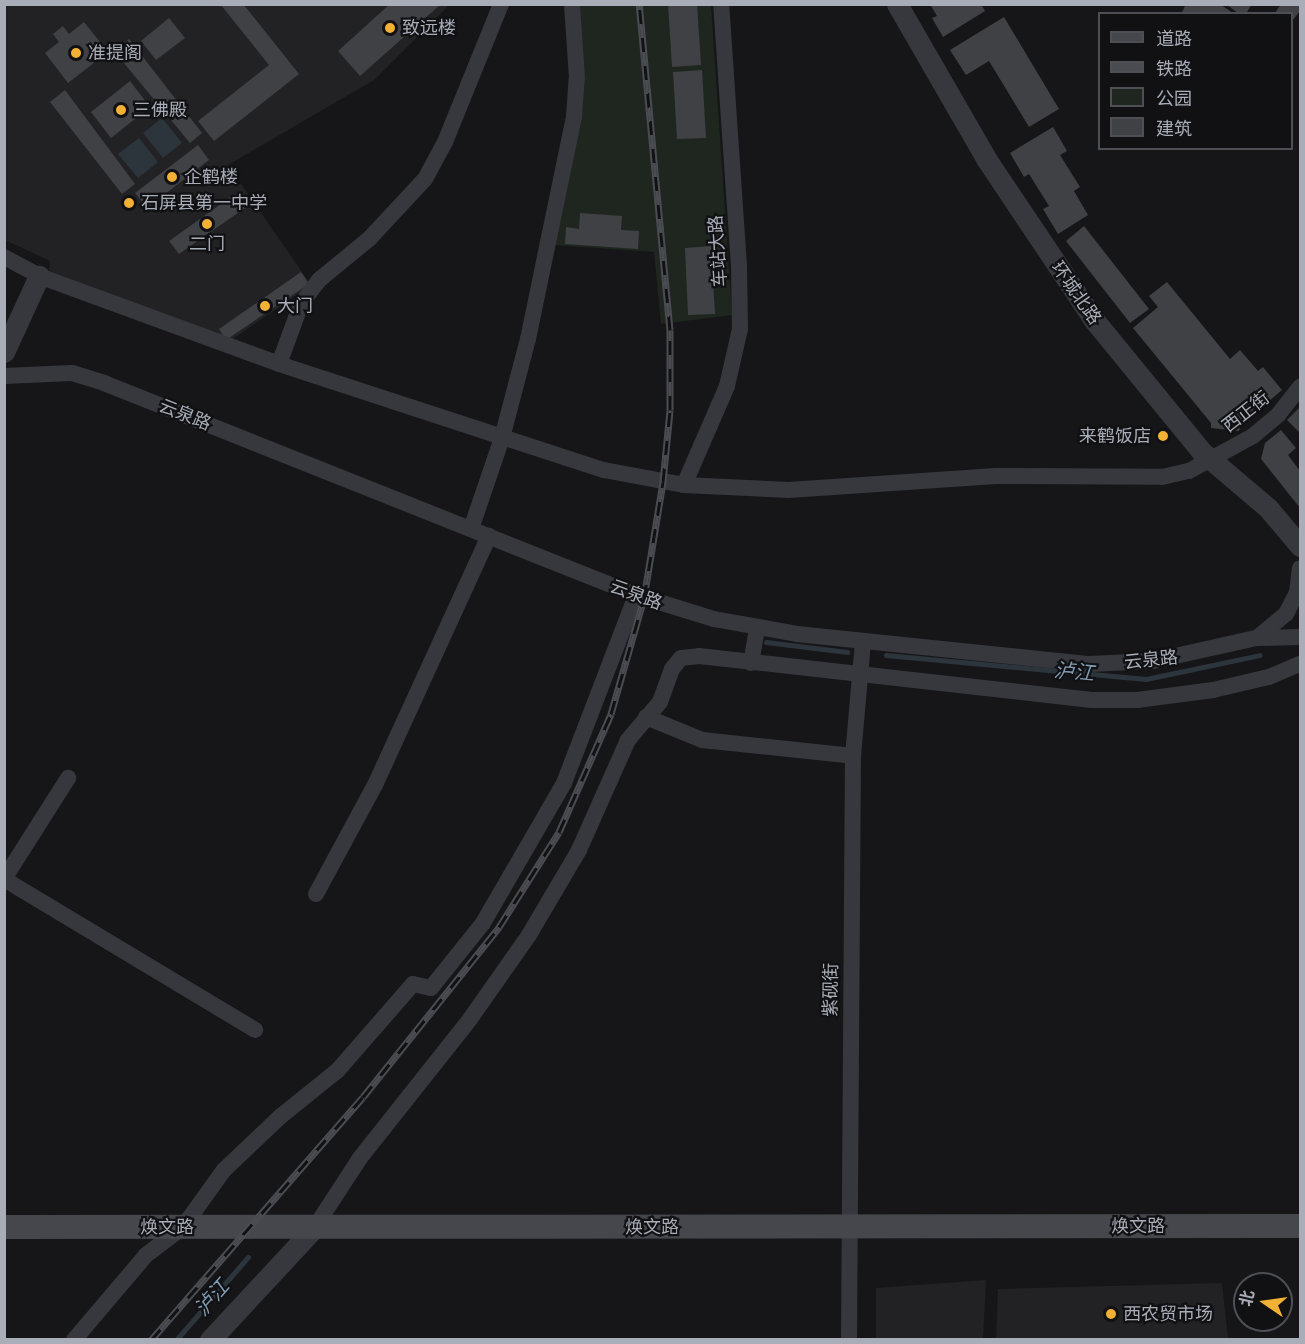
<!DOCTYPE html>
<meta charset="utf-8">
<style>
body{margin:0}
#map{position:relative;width:1305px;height:1344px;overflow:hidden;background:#161618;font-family:Figtree,"Noto Sans SC",sans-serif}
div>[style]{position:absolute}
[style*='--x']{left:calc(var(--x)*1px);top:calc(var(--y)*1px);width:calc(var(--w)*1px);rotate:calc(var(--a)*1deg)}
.built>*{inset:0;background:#222225}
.green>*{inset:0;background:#1e261f}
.water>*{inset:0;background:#2c353c}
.stream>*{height:5px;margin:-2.5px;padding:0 2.5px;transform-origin:2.5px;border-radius:2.5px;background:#2c353c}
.building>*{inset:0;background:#404145}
.minor>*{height:16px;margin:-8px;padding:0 8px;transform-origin:8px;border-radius:8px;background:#37383d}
.tertiary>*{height:21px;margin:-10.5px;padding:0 10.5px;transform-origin:10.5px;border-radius:10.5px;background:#37383d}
.secondary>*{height:24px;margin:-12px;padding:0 12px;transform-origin:12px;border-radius:12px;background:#45474d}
.rail>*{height:7px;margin-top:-3.5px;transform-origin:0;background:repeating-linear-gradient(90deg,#111113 0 14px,#4a4c52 0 28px);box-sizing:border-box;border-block:2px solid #4a4c52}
.dots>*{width:16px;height:16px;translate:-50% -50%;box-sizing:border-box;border:3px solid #111113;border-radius:50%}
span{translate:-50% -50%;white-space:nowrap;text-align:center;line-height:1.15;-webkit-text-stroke:4.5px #111113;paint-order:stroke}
.poi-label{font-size:18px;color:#a8adb8}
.left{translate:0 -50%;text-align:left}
.right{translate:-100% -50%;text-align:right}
.street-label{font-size:18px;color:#a8adb8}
.water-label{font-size:20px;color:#7f9bb3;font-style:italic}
.frame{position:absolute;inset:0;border:6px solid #a8adb8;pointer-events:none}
.legend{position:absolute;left:1098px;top:12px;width:195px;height:138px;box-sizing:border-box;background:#111113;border:2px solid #4d4f55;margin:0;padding:8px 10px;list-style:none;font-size:18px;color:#a8adb8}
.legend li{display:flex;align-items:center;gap:12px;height:30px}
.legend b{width:30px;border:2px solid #4d4f55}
.north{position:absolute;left:1233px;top:1272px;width:60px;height:60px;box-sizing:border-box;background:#111113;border:2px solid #4d4f55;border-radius:50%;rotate:283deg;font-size:16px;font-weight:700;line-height:24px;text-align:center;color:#a8adb8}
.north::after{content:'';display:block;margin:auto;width:21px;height:27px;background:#f2b134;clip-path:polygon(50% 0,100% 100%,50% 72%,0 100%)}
</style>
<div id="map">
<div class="built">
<div style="clip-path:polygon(4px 5px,449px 5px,374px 80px,228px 165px,311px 285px,228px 342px,49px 274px,50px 261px,5px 240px)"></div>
<div style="clip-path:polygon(986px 1280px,983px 1339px,876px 1339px,876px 1288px)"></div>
<div style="clip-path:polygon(1222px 1283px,1228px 1339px,996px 1339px,998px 1289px)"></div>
</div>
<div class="green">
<div style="clip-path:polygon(578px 5px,711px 5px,732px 315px,661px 324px,654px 252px,539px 244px,583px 71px)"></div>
</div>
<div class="water">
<div style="clip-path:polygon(162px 118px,182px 143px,163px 158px,143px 133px)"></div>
<div style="clip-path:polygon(139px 138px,158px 162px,138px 178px,118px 154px)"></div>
</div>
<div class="stream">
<div style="--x:766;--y:642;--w:82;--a:7"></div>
<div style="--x:886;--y:655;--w:261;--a:5.3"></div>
<div style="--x:1146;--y:679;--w:116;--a:-11.9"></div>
<div style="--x:176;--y:1340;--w:110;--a:-49.1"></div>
</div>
<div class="building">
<div style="clip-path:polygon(390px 4px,441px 4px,360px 76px,338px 51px)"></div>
<div style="clip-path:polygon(668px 4px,697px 4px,701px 65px,672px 67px)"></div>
<div style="clip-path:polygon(930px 4px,981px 4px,985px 11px,943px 37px,932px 18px,937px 16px)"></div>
<div style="clip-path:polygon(1186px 4px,1220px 4px,1234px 14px,1181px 14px)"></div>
<div style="clip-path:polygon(1226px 4px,1250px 4px,1251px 5px,1246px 14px,1239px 14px)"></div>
<div style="clip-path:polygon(1281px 4px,1300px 4px,1300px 11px,1292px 21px,1292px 14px,1275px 13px)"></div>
<div style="clip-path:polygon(221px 5px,244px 5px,299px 74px,214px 141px,198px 121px,269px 65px)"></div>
<div style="clip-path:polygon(1004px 17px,1059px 109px,1029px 127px,989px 61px,966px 75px,950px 50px)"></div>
<div style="clip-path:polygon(169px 18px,185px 38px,156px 60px,141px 41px)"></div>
<div style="clip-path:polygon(84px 22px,108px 52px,68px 83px,45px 53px,59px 42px,53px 34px,63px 26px,69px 34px)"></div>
<div style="clip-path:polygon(129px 39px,202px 133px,190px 143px,114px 51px)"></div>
<div style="clip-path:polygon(702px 70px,706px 138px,677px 139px,673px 72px)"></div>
<div style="clip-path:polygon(130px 81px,150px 107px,111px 138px,91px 112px)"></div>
<div style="clip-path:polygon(65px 90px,135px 184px,122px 194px,50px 102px)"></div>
<div style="clip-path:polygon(1053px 127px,1067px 151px,1060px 155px,1080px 187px,1074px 191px,1088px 215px,1058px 234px,1043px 209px,1049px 206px,1029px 174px,1024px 177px,1010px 153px)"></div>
<div style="clip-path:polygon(198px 145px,209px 160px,147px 208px,135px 193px)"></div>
<div style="clip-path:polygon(235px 194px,245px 208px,179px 254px,169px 241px)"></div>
<div style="clip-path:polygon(580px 213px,622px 216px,621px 230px,639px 231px,638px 249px,565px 244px,566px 227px,579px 229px)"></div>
<div style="clip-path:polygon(1084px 226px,1149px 309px,1130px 323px,1066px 241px)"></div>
<div style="clip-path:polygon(711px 246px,715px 314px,688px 315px,685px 248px)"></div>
<div style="clip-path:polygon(301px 272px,309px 284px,226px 340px,219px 329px)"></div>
<div style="clip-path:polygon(1167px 282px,1230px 359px,1240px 350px,1258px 371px,1263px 367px,1282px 390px,1240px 426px,1239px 431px,1211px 428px,1211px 423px,1133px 328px,1158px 307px,1149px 296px)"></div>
<div style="clip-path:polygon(1300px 407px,1300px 431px,1299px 432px,1287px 420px)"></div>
<div style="clip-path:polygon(1281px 430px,1296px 448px,1288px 455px,1300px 471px,1300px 508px,1261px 459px,1265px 443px)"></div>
</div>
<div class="minor">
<div style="--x:4;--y:257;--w:40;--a:28"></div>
<div style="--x:39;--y:276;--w:256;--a:20.1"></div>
<div style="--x:279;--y:364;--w:342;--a:18.1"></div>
<div style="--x:604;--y:470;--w:81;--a:10.6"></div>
<div style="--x:684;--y:485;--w:105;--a:2.7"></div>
<div style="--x:789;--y:490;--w:207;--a:-3.9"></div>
<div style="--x:996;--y:476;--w:166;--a:0.3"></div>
<div style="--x:1162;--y:477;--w:28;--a:-13"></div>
<div style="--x:1189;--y:471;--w:73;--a:-28.7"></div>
<div style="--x:1253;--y:436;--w:33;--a:-40"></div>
<div style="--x:1278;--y:415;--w:36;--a:-52"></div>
<div style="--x:279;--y:364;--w:64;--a:-69.9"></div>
<div style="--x:301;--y:304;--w:30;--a:-53"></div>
<div style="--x:319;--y:280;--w:65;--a:-39.4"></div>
<div style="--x:369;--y:239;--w:82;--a:-47"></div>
<div style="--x:425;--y:179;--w:42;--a:-61.6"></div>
<div style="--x:445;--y:142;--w:149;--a:-67.9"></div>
<div style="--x:4;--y:376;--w:68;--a:-2.5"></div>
<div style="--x:72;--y:373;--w:34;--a:17"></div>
<div style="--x:104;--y:383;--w:573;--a:21.73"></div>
<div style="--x:636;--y:595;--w:82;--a:17.1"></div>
<div style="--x:714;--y:619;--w:84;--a:10.2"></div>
<div style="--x:797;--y:634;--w:294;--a:5.9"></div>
<div style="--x:1089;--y:664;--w:64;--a:-2.7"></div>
<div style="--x:1153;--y:661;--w:106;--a:-12.6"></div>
<div style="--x:1256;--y:638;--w:44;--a:-1.3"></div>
<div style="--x:684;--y:485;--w:108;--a:-66.5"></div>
<div style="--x:727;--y:386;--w:58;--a:-77.2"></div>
<div style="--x:740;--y:329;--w:63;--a:-90.9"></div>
<div style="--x:739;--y:266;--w:263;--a:-93.9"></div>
<div style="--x:471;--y:529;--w:96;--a:-71.2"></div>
<div style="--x:502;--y:438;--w:102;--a:-75.3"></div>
<div style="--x:528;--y:339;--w:227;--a:-78.3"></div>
<div style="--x:574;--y:117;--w:39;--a:-86"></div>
<div style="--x:577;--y:78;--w:74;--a:-93.9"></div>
<div style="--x:1257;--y:638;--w:38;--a:-40"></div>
<div style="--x:1286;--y:614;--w:25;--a:-63"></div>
<div style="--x:1297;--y:592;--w:24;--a:-83"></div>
<div style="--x:751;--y:663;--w:36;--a:-80"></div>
<div style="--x:646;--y:717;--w:61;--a:22.3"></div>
<div style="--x:702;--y:740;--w:152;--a:6"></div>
<div style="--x:4;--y:879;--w:293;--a:31"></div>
<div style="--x:4;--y:879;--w:120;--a:-57.6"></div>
<div style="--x:316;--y:894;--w:124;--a:-61.6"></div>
<div style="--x:375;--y:785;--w:274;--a:-65.4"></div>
<div style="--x:315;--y:1227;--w:82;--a:-56.9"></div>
<div style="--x:360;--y:1158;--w:177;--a:-51.6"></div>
<div style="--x:470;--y:1019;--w:103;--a:-54.9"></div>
<div style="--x:529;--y:935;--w:99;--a:-59.5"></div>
<div style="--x:579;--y:850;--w:120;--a:-66"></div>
<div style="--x:628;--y:740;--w:50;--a:-49.9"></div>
<div style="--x:660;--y:702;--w:35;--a:-70"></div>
<div style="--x:672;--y:669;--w:14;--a:-51"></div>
<div style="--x:681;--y:658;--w:18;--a:-6"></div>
<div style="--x:699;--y:656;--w:395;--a:6.4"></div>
<div style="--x:1092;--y:700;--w:45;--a:0"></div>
<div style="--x:1137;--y:700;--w:77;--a:-7.5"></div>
<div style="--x:1213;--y:690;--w:57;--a:-13.1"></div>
<div style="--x:1269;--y:677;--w:34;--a:-23"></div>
<div style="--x:74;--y:1340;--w:111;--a:-49.7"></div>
<div style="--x:146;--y:1255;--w:46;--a:-37.1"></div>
<div style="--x:183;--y:1227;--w:70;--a:-54.3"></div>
<div style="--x:224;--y:1170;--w:79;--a:-43.5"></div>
<div style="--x:281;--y:1116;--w:73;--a:-38.9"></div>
<div style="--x:338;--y:1070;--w:114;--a:-48.9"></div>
<div style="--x:413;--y:984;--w:18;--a:13"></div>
<div style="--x:431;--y:988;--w:83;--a:-51.3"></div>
<div style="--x:483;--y:923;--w:162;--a:-59.9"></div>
<div style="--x:564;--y:783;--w:201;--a:-69"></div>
<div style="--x:849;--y:1340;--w:584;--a:-89.61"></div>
<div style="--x:853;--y:756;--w:114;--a:-85"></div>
</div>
<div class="tertiary">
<div style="--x:897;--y:4;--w:180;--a:60"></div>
<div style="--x:987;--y:160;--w:192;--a:56.2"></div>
<div style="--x:1094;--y:320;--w:171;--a:50.7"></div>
<div style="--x:1202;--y:452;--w:87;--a:40.3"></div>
<div style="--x:1268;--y:508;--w:50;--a:49.9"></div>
<div style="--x:4;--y:352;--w:84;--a:-65.3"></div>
<div style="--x:210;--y:1340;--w:154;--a:-47.1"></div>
</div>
<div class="secondary">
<div style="--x:4;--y:1227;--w:1296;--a:-0.04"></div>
</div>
<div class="rail">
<div style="--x:151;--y:1340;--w:322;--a:-48.9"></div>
<div style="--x:363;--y:1097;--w:218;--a:-51.3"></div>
<div style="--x:499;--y:927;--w:112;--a:-57.7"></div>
<div style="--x:559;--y:832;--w:129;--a:-66.2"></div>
<div style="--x:611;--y:714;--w:121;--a:-74.1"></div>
<div style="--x:644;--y:598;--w:118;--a:-80.7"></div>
<div style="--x:663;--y:482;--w:72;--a:-84.4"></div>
<div style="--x:670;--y:410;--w:80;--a:-90"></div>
<div style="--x:670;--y:330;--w:327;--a:-95.4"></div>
</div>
<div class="dots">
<div style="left:390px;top:28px;background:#f2b134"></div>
<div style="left:76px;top:53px;background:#f2b134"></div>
<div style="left:121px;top:110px;background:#f2b134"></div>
<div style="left:172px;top:177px;background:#f2b134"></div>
<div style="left:129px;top:203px;background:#f2b134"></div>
<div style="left:207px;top:224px;background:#f2b134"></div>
<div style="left:265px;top:306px;background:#f2b134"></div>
<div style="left:1163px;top:436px;background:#f2b134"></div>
<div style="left:1111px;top:1314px;background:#f2b134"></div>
</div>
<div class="poi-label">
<span class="left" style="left:402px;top:28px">致远楼</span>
<span class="left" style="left:88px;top:53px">准提阁</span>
<span class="left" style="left:133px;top:110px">三佛殿</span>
<span class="left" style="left:184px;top:177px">企鹤楼</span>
<span class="left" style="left:141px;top:203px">石屏县第一中学</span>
<span style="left:207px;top:244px">二门</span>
<span class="left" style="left:277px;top:306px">大门</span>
<span class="right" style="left:1151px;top:436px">来鹤饭店</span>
<span class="left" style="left:1123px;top:1314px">西农贸市场</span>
</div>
<div class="street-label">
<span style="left:718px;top:251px;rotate:-94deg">车站大路</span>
<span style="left:1076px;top:293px;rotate:55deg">环城北路</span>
<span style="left:1246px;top:412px;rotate:-38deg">西正街</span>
<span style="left:185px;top:415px;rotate:22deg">云泉路</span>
<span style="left:636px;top:595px;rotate:20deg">云泉路</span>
<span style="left:1151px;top:660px;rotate:-6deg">云泉路</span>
<span style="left:831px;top:990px;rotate:-89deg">紫砚街</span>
<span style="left:1138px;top:1226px">焕文路</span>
<span style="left:167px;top:1227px">焕文路</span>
<span style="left:652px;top:1227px">焕文路</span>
</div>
<div class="water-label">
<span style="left:1074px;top:672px;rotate:5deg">泸江</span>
<span style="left:212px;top:1298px;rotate:-49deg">泸江</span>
</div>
<div class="frame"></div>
<ul class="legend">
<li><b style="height:8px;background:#45474d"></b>道路</li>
<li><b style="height:8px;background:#4a4c52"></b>铁路</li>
<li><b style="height:16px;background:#1e261f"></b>公园</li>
<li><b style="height:16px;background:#404145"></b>建筑</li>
</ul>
<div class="north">北</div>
</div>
